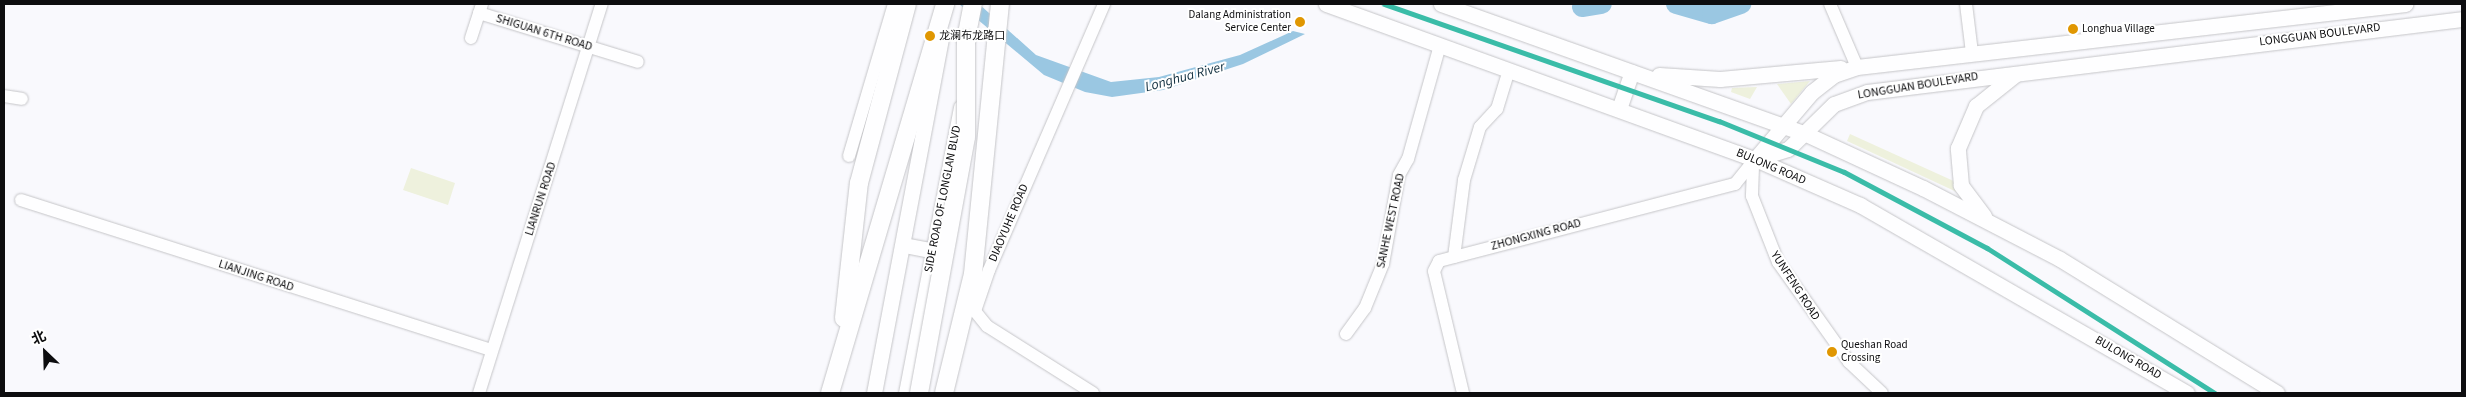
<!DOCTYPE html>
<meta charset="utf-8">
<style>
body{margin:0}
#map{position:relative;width:2466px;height:397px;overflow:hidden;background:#f9f9fd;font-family:"Source Sans 3","Noto Sans SC",sans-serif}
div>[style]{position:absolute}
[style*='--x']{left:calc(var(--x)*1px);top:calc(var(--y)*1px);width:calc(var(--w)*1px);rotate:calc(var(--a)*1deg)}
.green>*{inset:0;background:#eef1dd}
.water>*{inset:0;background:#9ac7e2}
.river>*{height:20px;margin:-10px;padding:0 10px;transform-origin:10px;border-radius:10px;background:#9ac7e2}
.roads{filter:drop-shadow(0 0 1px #c5c5c8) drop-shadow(0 0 1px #c5c5c8)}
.minor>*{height:12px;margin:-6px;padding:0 6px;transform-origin:6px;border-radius:6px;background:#fefeff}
.major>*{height:15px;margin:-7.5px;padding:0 7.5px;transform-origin:7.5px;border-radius:7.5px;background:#fefeff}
.highway>*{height:18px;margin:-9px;padding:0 9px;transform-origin:9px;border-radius:9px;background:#fefeff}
.bridges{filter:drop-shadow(0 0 1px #c5c5c8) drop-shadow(0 0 1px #c5c5c8)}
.highway-bridge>*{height:18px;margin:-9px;padding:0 9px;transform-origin:9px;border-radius:9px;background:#fefeff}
.metro-1>*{height:5px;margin:-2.5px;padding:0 2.5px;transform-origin:2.5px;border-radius:2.5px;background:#3abca8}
.dots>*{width:14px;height:14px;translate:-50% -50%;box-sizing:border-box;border:2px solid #fff;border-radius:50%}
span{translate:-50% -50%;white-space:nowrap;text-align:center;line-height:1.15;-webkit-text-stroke:4px #fff;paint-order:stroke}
.bus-label{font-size:11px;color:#0d0d0f}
.right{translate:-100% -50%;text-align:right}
.left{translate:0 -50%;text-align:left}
.street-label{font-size:12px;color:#0d0d0f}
.water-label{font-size:14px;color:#123040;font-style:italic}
.frame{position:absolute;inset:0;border:5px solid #0d0d0f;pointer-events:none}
.north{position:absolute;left:20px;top:327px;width:50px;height:50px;-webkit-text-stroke:4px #fff;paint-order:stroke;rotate:336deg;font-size:14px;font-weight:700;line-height:20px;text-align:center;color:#0d0d0f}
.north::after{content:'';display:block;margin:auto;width:18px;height:22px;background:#0d0d0f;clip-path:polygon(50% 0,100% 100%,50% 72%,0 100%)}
</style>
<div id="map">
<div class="green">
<div style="clip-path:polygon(1810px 81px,1791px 104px,1777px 84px)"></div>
<div style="clip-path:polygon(1757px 87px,1750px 99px,1731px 92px,1732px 88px)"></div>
<div style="clip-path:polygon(1850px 134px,1958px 183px,1961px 194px,1847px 141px)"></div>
<div style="clip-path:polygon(411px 168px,455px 183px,448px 205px,403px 190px)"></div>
</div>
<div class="water">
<div style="clip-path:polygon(959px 4px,979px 4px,1036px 55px,1111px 82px,1159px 77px,1240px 55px,1293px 31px,1305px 34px,1243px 64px,1163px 90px,1112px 97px,1085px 92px,1044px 75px)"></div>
</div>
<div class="river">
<div style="--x:1676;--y:4;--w:37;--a:16"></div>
<div style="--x:1712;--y:14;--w:31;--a:-19"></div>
<div style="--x:1582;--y:7;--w:20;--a:-9"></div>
</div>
<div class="roads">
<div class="minor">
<div style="--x:1830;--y:4;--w:69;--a:66.8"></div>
<div style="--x:1966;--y:4;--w:49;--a:83"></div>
<div style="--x:479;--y:13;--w:166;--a:17.1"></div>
<div style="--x:471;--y:38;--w:36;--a:-72"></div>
<div style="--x:4;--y:96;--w:18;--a:9"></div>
<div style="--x:849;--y:156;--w:159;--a:-73.5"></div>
<div style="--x:1753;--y:166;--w:30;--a:92"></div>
<div style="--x:1752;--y:196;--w:71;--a:68.5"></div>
<div style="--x:1778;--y:262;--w:123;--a:54.6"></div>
<div style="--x:1849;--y:362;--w:45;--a:43.2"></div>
<div style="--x:21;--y:200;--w:494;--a:17.7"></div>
<div style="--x:1454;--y:257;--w:78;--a:-82.6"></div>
<div style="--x:1464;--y:180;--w:55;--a:-73.2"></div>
<div style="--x:1480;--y:127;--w:25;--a:-47"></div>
<div style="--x:1497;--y:109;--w:41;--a:-72.9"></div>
<div style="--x:1346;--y:334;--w:32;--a:-54"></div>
<div style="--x:1365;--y:308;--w:48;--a:-67.8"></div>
<div style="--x:1383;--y:264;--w:90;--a:-79.8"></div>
<div style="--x:1399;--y:175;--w:18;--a:-61"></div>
<div style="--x:1408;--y:159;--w:118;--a:-74.3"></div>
<div style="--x:479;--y:393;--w:408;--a:-72.5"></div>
<div style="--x:1093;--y:393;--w:125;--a:-147.7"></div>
<div style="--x:987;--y:326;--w:19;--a:-129"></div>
<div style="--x:975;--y:311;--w:43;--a:-71.1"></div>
<div style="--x:989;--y:270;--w:290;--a:-66.6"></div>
<div style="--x:1463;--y:393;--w:125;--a:-103.4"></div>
<div style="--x:1434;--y:271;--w:11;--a:-63"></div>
<div style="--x:1439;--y:261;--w:306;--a:-14.6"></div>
<div style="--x:1735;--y:184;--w:32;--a:-51"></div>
</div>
<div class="major">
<div style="--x:1326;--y:4;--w:456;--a:19.9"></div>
<div style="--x:1755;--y:159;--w:115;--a:23.7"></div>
<div style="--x:1860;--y:205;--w:377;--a:29.9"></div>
<div style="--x:1441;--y:4;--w:387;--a:19.6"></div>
<div style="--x:1806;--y:134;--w:129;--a:24.8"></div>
<div style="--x:1923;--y:188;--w:154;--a:27.4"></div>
<div style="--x:2060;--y:259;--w:255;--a:31.7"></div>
<div style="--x:1659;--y:75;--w:61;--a:3.8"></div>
<div style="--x:1720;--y:79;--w:121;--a:-5.2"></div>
<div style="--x:1619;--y:109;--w:39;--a:-71"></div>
<div style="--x:1755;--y:159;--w:34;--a:-17"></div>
<div style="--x:1788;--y:149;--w:64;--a:-44.4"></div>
<div style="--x:1834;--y:104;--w:35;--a:-20"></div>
<div style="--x:1867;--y:92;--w:599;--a:-6.99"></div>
<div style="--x:1755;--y:159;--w:88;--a:-49.6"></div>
<div style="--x:1812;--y:92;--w:28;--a:-38"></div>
<div style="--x:1834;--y:75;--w:24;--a:-19"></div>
<div style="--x:1857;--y:67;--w:552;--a:-6.56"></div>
<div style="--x:1984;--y:216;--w:39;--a:-127"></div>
<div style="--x:1961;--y:185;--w:37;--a:-95"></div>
<div style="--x:1958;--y:148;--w:46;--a:-66.8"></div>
<div style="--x:1976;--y:106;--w:51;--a:-38.7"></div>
<div style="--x:904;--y:245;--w:31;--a:11"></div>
<div style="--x:874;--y:393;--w:360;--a:-79.3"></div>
<div style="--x:906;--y:393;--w:291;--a:-79.1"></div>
</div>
<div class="highway">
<div style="--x:966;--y:39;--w:36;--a:-79"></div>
<div style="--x:844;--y:318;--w:136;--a:-83.7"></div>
<div style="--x:859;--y:183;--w:185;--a:-75"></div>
<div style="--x:830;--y:393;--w:406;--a:-73.5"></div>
<div style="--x:944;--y:393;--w:122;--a:-76.3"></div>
<div style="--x:973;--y:274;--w:271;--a:-84.3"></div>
</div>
</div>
<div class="bridges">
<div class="highway-bridge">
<div style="--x:919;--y:393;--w:260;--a:-79.6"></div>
<div style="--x:966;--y:137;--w:98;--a:-90"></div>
</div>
</div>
<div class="metro-1">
<div style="--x:1384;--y:4;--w:355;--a:19.3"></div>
<div style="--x:1719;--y:121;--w:135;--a:22.2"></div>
<div style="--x:1844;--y:172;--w:162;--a:28"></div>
<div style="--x:1987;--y:248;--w:270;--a:32.5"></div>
</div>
<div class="dots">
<div style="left:1300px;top:22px;background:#e09702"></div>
<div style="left:2073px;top:29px;background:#e09702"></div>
<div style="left:930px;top:36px;background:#e09702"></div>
<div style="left:1832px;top:352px;background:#e09702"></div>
</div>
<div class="bus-label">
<span class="right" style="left:1291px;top:22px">Dalang Administration<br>Service Center</span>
<span class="left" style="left:2082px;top:29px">Longhua Village</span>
<span class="left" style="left:939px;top:36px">龙澜布龙路口</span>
<span class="left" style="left:1841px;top:352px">Queshan Road<br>Crossing</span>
</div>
<div class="street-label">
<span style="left:544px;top:33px;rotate:17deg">SHIGUAN 6TH ROAD</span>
<span style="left:2320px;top:35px;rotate:-7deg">LONGGUAN BOULEVARD</span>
<span style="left:1918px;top:86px;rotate:-9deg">LONGGUAN BOULEVARD</span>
<span style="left:1771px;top:167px;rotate:23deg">BULONG ROAD</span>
<span style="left:541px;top:199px;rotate:-72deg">LIANRUN ROAD</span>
<span style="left:943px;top:199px;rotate:-79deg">SIDE ROAD OF LONGLAN BLVD</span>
<span style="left:1391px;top:221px;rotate:-78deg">SANHE WEST ROAD</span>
<span style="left:1009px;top:223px;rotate:-67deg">DIAOYUHE ROAD</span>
<span style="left:1536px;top:235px;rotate:-15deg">ZHONGXING ROAD</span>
<span style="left:256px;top:276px;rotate:18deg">LIANJING ROAD</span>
<span style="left:1795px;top:286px;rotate:57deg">YUNFENG ROAD</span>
<span style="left:2128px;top:358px;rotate:30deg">BULONG ROAD</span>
</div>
<div class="water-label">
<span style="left:1185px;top:77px;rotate:-15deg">Longhua River</span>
</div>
<div class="frame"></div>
<div class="north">北</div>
</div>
